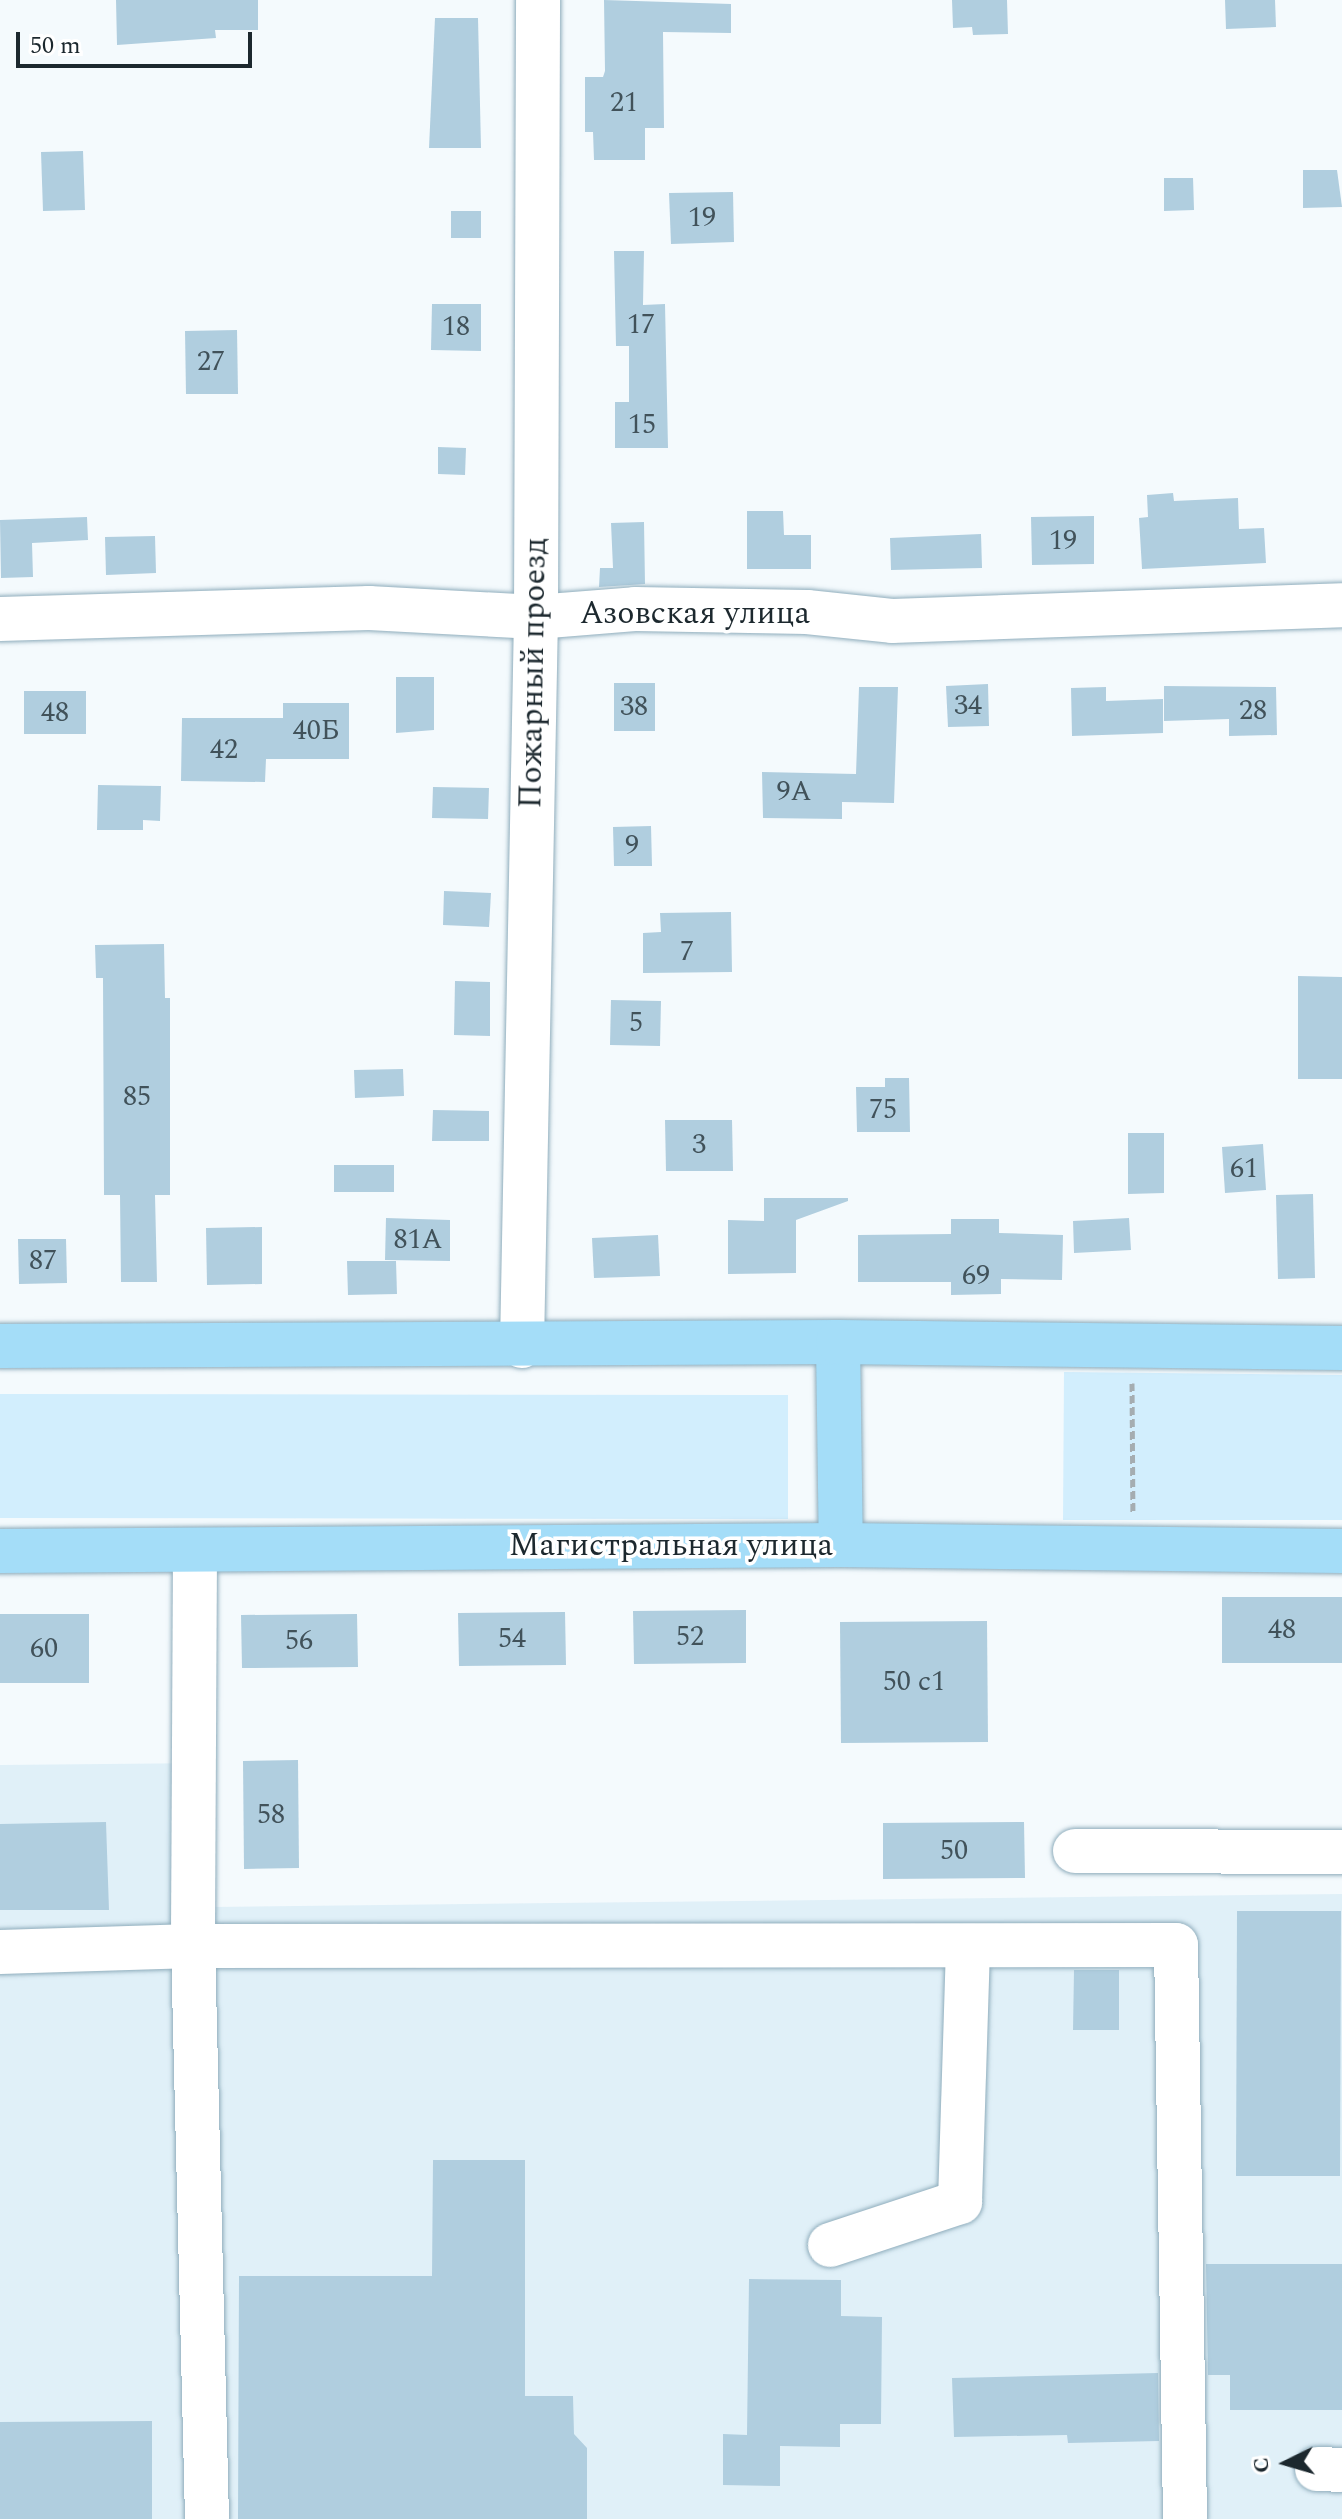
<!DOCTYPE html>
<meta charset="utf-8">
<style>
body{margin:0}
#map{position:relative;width:1342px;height:2519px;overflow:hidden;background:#f4fafd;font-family:Spectral,serif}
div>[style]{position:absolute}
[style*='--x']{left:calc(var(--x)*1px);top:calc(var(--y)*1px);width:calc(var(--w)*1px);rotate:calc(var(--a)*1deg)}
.built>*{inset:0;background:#e0f0f8}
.green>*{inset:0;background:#d2eefd}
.building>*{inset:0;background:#b0cedf}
.path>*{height:5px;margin-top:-2.5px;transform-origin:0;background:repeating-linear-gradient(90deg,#a5adb1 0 8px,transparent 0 12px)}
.roads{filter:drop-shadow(0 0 2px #8fadbc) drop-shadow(0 0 2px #8fadbc)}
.minor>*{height:44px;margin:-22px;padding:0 22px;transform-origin:22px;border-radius:22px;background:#fff}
.major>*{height:44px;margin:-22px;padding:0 22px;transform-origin:22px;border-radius:22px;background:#a4ddf8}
span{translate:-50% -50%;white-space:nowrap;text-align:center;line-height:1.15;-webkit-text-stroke:7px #fff;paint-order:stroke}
.number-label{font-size:28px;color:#41525a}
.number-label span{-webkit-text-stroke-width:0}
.street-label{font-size:32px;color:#1c282e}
.north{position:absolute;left:1246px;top:2423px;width:80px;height:80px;-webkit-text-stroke:6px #fff;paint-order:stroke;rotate:265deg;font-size:22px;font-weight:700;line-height:32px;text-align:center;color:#1c282e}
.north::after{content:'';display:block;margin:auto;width:28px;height:36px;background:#1c282e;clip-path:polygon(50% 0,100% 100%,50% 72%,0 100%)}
.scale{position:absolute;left:16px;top:32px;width:236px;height:36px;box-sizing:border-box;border:4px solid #1c282e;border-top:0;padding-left:10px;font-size:24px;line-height:28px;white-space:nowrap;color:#1c282e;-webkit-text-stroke:6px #fff;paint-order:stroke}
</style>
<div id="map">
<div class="built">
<div style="clip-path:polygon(210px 1763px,211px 1907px,1342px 1894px,1342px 2519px,0 2519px,0 1765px)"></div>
</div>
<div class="green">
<div style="clip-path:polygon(1064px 1372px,1342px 1375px,1342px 1520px,1063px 1520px)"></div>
<div style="clip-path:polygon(0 1394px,788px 1395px,788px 1519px,0 1518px)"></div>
</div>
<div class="building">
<div style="clip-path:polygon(116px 0,258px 0,258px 30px,215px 30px,216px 38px,117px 45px)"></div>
<div style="clip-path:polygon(604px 0,731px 4px,731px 33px,663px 32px,664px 128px,645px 128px,645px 160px,594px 160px,593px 132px,585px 132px,585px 77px,603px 77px,605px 71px)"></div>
<div style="clip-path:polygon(952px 0,1007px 0,1008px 34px,973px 35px,972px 27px,953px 28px)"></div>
<div style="clip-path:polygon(1225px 0,1275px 0,1276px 27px,1226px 29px)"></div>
<div style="clip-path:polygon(435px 18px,478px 18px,481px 148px,429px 148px)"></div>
<div style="clip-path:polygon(83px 151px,85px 210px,43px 211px,41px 152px)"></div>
<div style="clip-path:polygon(1303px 170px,1337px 170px,1342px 207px,1303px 208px)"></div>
<div style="clip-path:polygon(1164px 178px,1193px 178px,1194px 210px,1164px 211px)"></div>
<div style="clip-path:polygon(733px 192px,734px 242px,671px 244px,669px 193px)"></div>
<div style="clip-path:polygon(451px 211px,481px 211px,481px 238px,451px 238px)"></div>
<div style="clip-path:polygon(614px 251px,644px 251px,643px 305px,665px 304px,668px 448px,615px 448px,615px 402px,629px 402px,629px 346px,616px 346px)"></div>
<div style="clip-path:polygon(432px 304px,481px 304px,481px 351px,431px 350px)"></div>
<div style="clip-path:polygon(237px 330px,238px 394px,186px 394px,185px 331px)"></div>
<div style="clip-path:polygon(438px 447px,466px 448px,465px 475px,438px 474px)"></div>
<div style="clip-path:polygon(1173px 493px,1174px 501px,1238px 498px,1239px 529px,1264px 528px,1266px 563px,1142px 569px,1139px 518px,1148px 517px,1147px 495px)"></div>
<div style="clip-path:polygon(747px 511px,783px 511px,784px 535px,811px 535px,811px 569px,747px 569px)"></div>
<div style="clip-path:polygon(1094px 516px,1094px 564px,1032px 565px,1031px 517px)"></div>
<div style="clip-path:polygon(87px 517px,88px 540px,32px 543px,33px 577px,1px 578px,0 520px)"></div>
<div style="clip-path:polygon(644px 522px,645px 584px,599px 587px,600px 568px,613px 568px,611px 523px)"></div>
<div style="clip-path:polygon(981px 534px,982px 568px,891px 570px,890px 538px)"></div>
<div style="clip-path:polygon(155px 536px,156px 573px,106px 575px,105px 537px)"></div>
<div style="clip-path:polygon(396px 677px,434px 677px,434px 730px,396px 733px)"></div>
<div style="clip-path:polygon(614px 683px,655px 683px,655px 731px,614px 731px)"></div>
<div style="clip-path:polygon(988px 684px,989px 726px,948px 727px,946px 686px)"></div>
<div style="clip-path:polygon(1164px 686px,1276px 687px,1277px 735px,1229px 736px,1229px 719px,1164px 721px)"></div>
<div style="clip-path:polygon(859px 687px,898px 687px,894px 803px,842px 802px,842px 819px,763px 818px,762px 772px,856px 774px)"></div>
<div style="clip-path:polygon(1106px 687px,1106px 701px,1163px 699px,1163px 733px,1072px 736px,1071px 688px)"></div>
<div style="clip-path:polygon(24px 691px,86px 691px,86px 734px,24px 734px)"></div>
<div style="clip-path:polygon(283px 703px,349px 703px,349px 759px,266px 759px,265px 782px,181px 781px,182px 718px,283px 718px)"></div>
<div style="clip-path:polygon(98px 785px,161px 786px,160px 821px,143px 820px,143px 830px,97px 830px)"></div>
<div style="clip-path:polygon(433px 787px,489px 788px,488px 819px,432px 818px)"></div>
<div style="clip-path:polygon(651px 826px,652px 866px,614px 866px,613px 827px)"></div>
<div style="clip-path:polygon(444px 891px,491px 893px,489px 927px,443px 925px)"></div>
<div style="clip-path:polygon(731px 912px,732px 972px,643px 973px,643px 933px,661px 932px,660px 913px)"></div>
<div style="clip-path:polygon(164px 944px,165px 998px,170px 998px,170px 1195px,155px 1195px,157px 1282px,121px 1282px,120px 1195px,104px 1195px,103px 978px,96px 978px,95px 945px)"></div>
<div style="clip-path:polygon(1298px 976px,1342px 977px,1342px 1079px,1298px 1079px)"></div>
<div style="clip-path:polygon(455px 981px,490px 982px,490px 1036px,454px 1035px)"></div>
<div style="clip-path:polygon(611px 1000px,661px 1001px,660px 1046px,610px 1045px)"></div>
<div style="clip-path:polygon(403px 1069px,404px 1096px,355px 1098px,354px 1070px)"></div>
<div style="clip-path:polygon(885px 1078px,909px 1078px,910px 1132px,857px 1132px,856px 1087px,885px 1087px)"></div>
<div style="clip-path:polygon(433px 1110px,489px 1111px,489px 1141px,432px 1141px)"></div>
<div style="clip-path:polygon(665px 1120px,732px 1120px,733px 1171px,666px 1171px)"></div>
<div style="clip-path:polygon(1128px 1133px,1164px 1133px,1164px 1193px,1128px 1194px)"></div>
<div style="clip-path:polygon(1263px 1144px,1266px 1190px,1225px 1193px,1222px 1147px)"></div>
<div style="clip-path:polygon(334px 1165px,394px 1165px,394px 1192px,334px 1192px)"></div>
<div style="clip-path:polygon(1313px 1194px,1315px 1278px,1278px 1279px,1276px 1195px)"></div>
<div style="clip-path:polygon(764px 1198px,848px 1198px,848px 1201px,796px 1220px,796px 1273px,728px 1274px,728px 1220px,764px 1221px)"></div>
<div style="clip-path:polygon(386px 1218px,450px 1220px,450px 1261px,385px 1260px)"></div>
<div style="clip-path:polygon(1129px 1218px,1131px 1250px,1074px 1253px,1073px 1221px)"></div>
<div style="clip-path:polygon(951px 1219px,999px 1219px,999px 1233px,1063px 1235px,1062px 1280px,1001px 1279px,1001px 1294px,951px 1295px,951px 1282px,858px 1282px,858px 1235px,951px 1234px)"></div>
<div style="clip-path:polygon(262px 1227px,262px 1284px,207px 1285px,206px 1228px)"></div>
<div style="clip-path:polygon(658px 1235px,660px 1276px,594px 1278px,592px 1238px)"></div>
<div style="clip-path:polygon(18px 1239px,66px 1239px,67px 1283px,19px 1284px)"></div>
<div style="clip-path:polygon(347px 1261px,396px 1261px,397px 1294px,348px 1295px)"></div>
<div style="clip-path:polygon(1222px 1597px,1342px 1597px,1342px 1663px,1222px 1663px)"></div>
<div style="clip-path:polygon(746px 1610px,746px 1663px,634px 1664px,633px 1611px)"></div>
<div style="clip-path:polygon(565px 1612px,566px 1665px,459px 1666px,458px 1613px)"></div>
<div style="clip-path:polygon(0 1614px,89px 1614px,89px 1683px,0 1683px)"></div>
<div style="clip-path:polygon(357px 1614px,358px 1667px,242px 1668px,241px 1615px)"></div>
<div style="clip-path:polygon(987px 1621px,988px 1742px,841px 1743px,840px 1622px)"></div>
<div style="clip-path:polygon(298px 1760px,299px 1868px,244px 1869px,243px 1761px)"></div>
<div style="clip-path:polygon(106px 1822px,109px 1910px,0 1910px,0 1824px)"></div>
<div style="clip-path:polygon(1024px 1822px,1025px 1878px,883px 1879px,883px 1823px)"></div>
<div style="clip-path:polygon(1237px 1911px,1341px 1911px,1340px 2176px,1236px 2176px)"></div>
<div style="clip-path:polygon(1074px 1970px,1119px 1970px,1119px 2030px,1073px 2030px)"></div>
<div style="clip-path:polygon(433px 2160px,525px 2160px,525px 2396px,573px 2396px,574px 2434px,587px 2448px,587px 2519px,238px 2519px,239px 2276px,432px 2276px)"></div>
<div style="clip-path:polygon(1206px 2264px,1342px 2264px,1342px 2410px,1230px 2410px,1230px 2375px,1208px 2375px)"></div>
<div style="clip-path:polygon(749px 2279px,841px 2280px,841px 2316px,882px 2317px,881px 2424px,840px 2424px,840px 2447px,780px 2446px,780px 2486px,723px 2485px,723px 2434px,747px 2435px)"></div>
<div style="clip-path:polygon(1158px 2373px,1159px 2441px,1068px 2443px,1067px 2435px,954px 2437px,952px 2378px)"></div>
<div style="clip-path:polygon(152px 2421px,152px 2519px,0 2519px,0 2422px)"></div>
</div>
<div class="path">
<div style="--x:1132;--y:1383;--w:130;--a:89.6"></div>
</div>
<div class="roads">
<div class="minor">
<div style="--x:0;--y:619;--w:369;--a:-1.7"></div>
<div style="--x:369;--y:608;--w:167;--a:3.1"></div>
<div style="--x:536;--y:617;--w:99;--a:-4.6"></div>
<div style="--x:635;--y:609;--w:172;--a:1"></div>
<div style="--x:807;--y:612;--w:85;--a:6"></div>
<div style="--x:892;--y:621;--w:450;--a:-2"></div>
<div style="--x:522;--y:1346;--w:729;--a:-88.9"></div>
<div style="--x:536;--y:617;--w:617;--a:-89.81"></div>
<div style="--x:195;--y:1551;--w:395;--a:90.3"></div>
<div style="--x:193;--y:1946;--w:983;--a:-0.06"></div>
<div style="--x:1176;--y:1945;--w:574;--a:89.1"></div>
<div style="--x:1075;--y:1851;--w:267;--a:0.2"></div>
<div style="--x:0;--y:1952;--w:193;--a:-1.8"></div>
<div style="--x:193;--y:1946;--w:573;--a:88.6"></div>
<div style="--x:830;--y:2245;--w:137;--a:-18.3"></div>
<div style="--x:960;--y:2202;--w:255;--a:-88.2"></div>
<div style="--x:1317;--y:2469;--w:25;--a:2"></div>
</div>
<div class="major">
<div style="--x:838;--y:1342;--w:203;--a:89.2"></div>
<div style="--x:0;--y:1346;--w:838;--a:-0.27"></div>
<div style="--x:838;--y:1342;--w:504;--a:0.68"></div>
<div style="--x:0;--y:1551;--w:841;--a:-0.41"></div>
<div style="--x:841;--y:1545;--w:501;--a:0.69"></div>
</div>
</div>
<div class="number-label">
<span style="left:624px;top:103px">21</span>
<span style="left:702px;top:218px">19</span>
<span style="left:641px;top:325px">17</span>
<span style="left:456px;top:327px">18</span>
<span style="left:211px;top:362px">27</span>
<span style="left:642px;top:425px">15</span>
<span style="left:1063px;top:541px">19</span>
<span style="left:968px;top:706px">34</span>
<span style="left:634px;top:707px">38</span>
<span style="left:1253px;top:711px">28</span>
<span style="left:55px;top:713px">48</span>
<span style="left:316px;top:731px">40Б</span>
<span style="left:224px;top:750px">42</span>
<span style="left:794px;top:792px">9А</span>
<span style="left:632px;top:846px">9</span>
<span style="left:687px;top:952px">7</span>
<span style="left:636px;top:1023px">5</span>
<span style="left:137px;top:1097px">85</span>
<span style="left:883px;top:1110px">75</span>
<span style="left:699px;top:1145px">3</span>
<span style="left:1244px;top:1169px">61</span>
<span style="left:418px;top:1240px">81А</span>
<span style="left:43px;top:1261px">87</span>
<span style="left:976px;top:1276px">69</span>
<span style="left:1282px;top:1630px">48</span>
<span style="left:690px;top:1637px">52</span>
<span style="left:512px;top:1639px">54</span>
<span style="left:299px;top:1641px">56</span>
<span style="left:44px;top:1649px">60</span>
<span style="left:914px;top:1682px">50 с1</span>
<span style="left:271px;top:1815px">58</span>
<span style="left:954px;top:1851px">50</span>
</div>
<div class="street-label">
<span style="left:695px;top:614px">Азовская улица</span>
<span style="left:534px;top:673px;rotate:-89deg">Пожарный проезд</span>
<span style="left:671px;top:1546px">Магистральная улица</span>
</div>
<div class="north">С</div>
<div class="scale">50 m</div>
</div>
